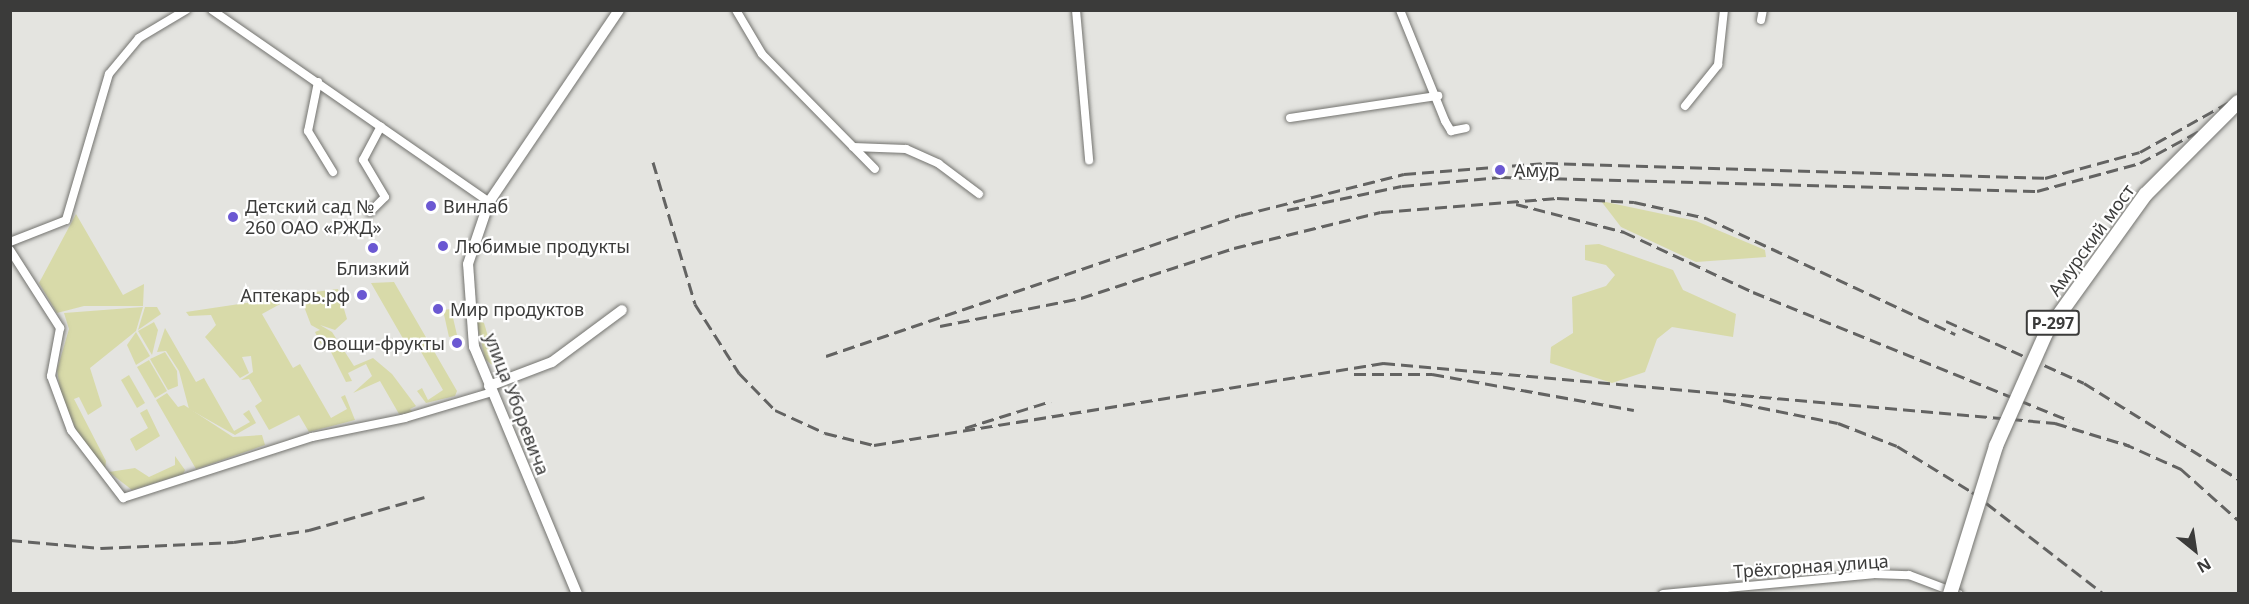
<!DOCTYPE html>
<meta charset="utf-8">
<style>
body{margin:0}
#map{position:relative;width:2249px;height:604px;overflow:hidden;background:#e4e4e0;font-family:"Noto Sans",sans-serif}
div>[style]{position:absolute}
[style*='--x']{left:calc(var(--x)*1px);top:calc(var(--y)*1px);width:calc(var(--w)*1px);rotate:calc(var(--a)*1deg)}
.green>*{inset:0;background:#d8daa9}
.roads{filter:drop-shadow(0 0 2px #73736f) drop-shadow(0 0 2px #73736f)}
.minor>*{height:8px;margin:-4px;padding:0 4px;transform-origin:4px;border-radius:4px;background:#fff}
.secondary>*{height:10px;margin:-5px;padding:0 5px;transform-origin:5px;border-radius:5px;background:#fff}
.rail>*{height:3px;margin-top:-1.5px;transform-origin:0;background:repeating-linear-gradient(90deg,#636362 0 12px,transparent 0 18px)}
.bridges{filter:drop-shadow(0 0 2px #73736f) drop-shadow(0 0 2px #73736f)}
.trunk-bridge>*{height:14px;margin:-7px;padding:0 7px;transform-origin:7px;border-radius:7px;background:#fff}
.dots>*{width:16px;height:16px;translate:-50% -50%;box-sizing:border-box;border:3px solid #fff;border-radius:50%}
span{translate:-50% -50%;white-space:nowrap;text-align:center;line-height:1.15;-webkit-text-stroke:4.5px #fff;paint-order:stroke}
.shield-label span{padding:2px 4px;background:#fff;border:2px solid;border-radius:4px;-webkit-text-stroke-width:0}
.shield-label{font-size:16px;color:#3b3b3a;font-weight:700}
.poi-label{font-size:18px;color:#3b3b3a}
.left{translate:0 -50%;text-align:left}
.right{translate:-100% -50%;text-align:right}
.street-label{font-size:18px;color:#3b3b3a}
.frame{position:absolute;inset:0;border:12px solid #3b3b3a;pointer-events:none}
.north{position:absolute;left:2165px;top:520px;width:60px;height:60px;-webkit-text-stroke:4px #fff;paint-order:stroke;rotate:150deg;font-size:16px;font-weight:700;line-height:24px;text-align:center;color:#3b3b3a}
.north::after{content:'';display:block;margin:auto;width:21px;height:27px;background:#3b3b3a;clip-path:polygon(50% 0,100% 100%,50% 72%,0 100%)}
</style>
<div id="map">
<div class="green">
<div style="clip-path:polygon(1601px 201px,1696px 221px,1765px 250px,1766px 257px,1696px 262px,1621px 227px)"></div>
<div style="clip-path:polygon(76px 214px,123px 295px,144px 284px,143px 306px,84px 306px,57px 313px,39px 283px)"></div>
<div style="clip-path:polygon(1599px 244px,1673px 270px,1683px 290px,1736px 314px,1733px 337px,1672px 327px,1657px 339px,1645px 372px,1612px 383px,1550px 363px,1551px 347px,1573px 333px,1572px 297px,1606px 286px,1615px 275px,1606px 265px,1585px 260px,1585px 245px)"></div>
<div style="clip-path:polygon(394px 282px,457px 391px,455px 396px,426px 403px,417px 391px,422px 388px,428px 400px,443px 390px,413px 338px,405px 342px,371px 283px)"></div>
<div style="clip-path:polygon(338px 289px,347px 319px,335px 330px,320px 325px,332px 332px,354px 366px,373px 358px,392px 374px,416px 406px,410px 409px,413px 413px,399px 414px,380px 381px,353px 393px,372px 376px,366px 364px,348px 373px,352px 381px,346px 382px,331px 352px,320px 343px,315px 332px,320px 330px,311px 325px,303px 304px,307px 293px)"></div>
<div style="clip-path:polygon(279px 298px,282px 303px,262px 314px,293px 368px,300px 364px,331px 418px,347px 409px,341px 397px,345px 395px,355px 420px,309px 432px,299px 415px,269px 430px,255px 406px,262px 401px,249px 379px,241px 380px,253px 372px,251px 356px,242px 357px,249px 373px,240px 378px,205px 337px,216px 325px,211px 315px,189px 316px,186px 312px)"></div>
<div style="clip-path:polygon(143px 307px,136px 331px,90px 368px,102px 406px,88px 415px,79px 397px,74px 399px,106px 461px,105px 469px,78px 434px,61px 395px,57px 370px,69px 329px,64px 313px)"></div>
<div style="clip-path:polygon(145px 307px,157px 307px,161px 314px,138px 330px)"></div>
<div style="clip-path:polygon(451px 309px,457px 335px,449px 337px,443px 310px)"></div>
<div style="clip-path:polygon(476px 319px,484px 323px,495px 360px,492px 365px,485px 359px)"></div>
<div style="clip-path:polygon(154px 322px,158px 330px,152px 355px,138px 331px)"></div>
<div style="clip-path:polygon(165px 328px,196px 382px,204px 378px,234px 431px,250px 422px,243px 414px,249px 410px,256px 423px,235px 435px,189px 409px,179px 371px,166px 351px,157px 352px)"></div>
<div style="clip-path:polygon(136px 332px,150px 356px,136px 365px,127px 345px)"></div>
<div style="clip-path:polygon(165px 352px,177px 371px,178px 386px,168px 390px,150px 359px)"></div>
<div style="clip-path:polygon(149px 360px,167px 391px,155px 398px,137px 367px)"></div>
<div style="clip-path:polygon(129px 375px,145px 403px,137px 408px,121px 380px)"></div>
<div style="clip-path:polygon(167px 393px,178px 407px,184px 405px,233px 437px,262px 435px,265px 445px,196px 469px,156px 400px)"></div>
<div style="clip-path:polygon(147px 409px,160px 436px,136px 451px,130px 439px,148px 428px,140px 413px)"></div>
<div style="clip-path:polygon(175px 456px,185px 470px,183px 474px,132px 490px,109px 472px,135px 468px,149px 477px,175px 465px)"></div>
</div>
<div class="roads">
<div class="minor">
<div style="--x:212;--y:10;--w:337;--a:34.7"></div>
<div style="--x:736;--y:10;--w:51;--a:59.4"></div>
<div style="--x:762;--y:54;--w:161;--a:45.5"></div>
<div style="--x:1076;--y:10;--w:151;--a:85"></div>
<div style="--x:1400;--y:10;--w:120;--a:67.9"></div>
<div style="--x:1445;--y:121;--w:12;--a:59"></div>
<div style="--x:1451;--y:131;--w:15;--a:-11"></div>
<div style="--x:1761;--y:20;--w:10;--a:-79"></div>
<div style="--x:318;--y:82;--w:50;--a:101.5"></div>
<div style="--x:308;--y:131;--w:48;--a:58.6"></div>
<div style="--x:1685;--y:106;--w:53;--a:-51.2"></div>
<div style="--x:1718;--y:65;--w:55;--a:-83.8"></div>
<div style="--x:1290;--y:118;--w:150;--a:-8.5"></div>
<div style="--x:853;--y:147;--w:53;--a:2.2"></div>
<div style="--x:906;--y:149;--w:36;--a:24"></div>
<div style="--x:939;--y:164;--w:50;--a:36.9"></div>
<div style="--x:370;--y:212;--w:21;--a:-45"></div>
<div style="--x:385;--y:197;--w:43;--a:-120.7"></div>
<div style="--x:363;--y:160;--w:38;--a:-62"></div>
<div style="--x:10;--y:242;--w:60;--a:-21.4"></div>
<div style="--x:66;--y:220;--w:152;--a:-73.6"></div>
<div style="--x:109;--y:74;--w:47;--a:-50.2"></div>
<div style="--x:139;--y:38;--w:55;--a:-30.8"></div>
<div style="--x:10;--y:250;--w:93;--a:57.3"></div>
<div style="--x:60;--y:328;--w:49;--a:100.6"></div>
<div style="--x:51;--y:376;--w:58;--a:69.7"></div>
<div style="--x:71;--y:430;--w:86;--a:52.6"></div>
<div style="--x:123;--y:498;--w:199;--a:-17.9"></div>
<div style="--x:312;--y:437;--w:95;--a:-11.5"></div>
<div style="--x:405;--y:418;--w:91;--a:-16.6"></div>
<div style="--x:1663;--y:594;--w:211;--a:-5.4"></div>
<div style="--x:1873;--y:574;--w:36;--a:2"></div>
<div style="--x:1909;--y:575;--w:53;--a:20.8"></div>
</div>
<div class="secondary">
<div style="--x:489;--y:386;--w:67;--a:-20.9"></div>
<div style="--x:552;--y:362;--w:87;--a:-36.6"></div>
<div style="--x:577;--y:594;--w:268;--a:-112.6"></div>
<div style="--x:474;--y:347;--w:83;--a:-94.1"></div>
<div style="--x:468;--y:264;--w:65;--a:-71.3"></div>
<div style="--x:489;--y:202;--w:232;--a:-55.9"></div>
</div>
</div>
<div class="rail">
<div style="--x:653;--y:162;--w:148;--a:73.5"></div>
<div style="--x:695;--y:304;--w:82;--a:57.5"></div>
<div style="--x:739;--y:373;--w:52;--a:45.8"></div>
<div style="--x:775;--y:410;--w:55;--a:24.7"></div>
<div style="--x:825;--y:433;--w:50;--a:13.8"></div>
<div style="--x:874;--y:445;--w:516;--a:-9.15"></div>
<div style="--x:1383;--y:363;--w:675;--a:5.1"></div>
<div style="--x:2055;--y:423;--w:78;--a:17"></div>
<div style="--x:1516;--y:204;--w:112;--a:14.5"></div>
<div style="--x:1624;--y:232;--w:142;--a:24.9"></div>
<div style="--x:1753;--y:292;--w:342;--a:22.1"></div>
<div style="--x:1287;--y:210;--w:117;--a:-11.8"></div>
<div style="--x:1402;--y:186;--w:99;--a:-5.2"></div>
<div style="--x:1501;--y:177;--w:536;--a:1.5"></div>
<div style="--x:2037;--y:191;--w:107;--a:-15.2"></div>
<div style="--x:2140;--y:163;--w:111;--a:-28.4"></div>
<div style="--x:1946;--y:321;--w:151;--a:24.2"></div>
<div style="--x:2084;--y:383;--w:181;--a:31.9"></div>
<div style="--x:940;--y:326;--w:144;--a:-11.2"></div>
<div style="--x:1081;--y:298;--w:161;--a:-18.1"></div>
<div style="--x:1234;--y:248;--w:151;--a:-13.8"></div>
<div style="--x:1381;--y:212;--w:177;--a:-4.5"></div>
<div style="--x:1557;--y:198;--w:77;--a:3"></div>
<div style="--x:1634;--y:202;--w:74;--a:12.5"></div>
<div style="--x:1706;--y:218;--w:275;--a:25"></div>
<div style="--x:826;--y:356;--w:438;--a:-18.8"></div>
<div style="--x:1241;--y:215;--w:168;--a:-14.1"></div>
<div style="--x:1404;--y:174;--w:142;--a:-4.4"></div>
<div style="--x:1546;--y:163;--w:499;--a:1.7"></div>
<div style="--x:2045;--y:178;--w:98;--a:-15.3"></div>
<div style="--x:2140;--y:152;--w:112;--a:-29.3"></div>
<div style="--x:1354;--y:374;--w:78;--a:0"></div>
<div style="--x:1432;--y:374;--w:205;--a:10.1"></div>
<div style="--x:1723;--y:400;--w:117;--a:11.3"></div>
<div style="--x:1838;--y:423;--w:63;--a:21.3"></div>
<div style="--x:1897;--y:446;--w:88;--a:31.5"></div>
<div style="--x:1972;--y:492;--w:167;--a:37.7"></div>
<div style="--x:965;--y:428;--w:90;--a:-17.4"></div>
<div style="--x:2123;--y:443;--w:64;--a:24.1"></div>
<div style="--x:2181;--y:469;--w:76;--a:41.8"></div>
<div style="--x:10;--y:540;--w:91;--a:5"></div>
<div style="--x:101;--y:548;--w:133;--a:-2.6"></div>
<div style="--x:234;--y:542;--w:76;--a:-9.1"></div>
<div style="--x:309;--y:530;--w:124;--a:-15.9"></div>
</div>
<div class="bridges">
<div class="trunk-bridge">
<div style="--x:1950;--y:594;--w:155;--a:-72.7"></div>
<div style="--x:1996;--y:446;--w:124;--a:-66.1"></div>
<div style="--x:2046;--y:333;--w:171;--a:-54.3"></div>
<div style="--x:2146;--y:194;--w:130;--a:-45"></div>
</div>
</div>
<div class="dots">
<div style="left:1500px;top:170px;background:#6b58d2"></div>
<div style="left:431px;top:206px;background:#6b58d2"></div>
<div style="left:233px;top:217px;background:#6b58d2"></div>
<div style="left:443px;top:246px;background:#6b58d2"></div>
<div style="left:373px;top:248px;background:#6b58d2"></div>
<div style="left:362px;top:295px;background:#6b58d2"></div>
<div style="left:438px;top:309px;background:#6b58d2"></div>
<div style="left:457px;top:343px;background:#6b58d2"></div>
</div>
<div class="shield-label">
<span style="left:2053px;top:323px">Р-297</span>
</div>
<div class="poi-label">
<span class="left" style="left:1514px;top:170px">Амур</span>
<span class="left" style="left:443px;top:206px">Винлаб</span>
<span class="left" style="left:245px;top:217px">Детский сад №<br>260 ОАО «РЖД»</span>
<span class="left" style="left:455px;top:246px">Любимые продукты</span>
<span style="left:373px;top:268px">Близкий</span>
<span class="right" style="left:350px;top:295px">Аптекарь.рф</span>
<span class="left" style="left:450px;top:309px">Мир продуктов</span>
<span class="right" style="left:445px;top:343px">Овощи-фрукты</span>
</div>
<div class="street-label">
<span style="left:2091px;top:240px;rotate:-54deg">Амурский мост</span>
<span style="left:517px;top:404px;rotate:69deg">улица Уборевича</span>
<span style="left:1811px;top:566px;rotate:-4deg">Трёхгорная улица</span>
</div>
<div class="frame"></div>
<div class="north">N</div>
</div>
